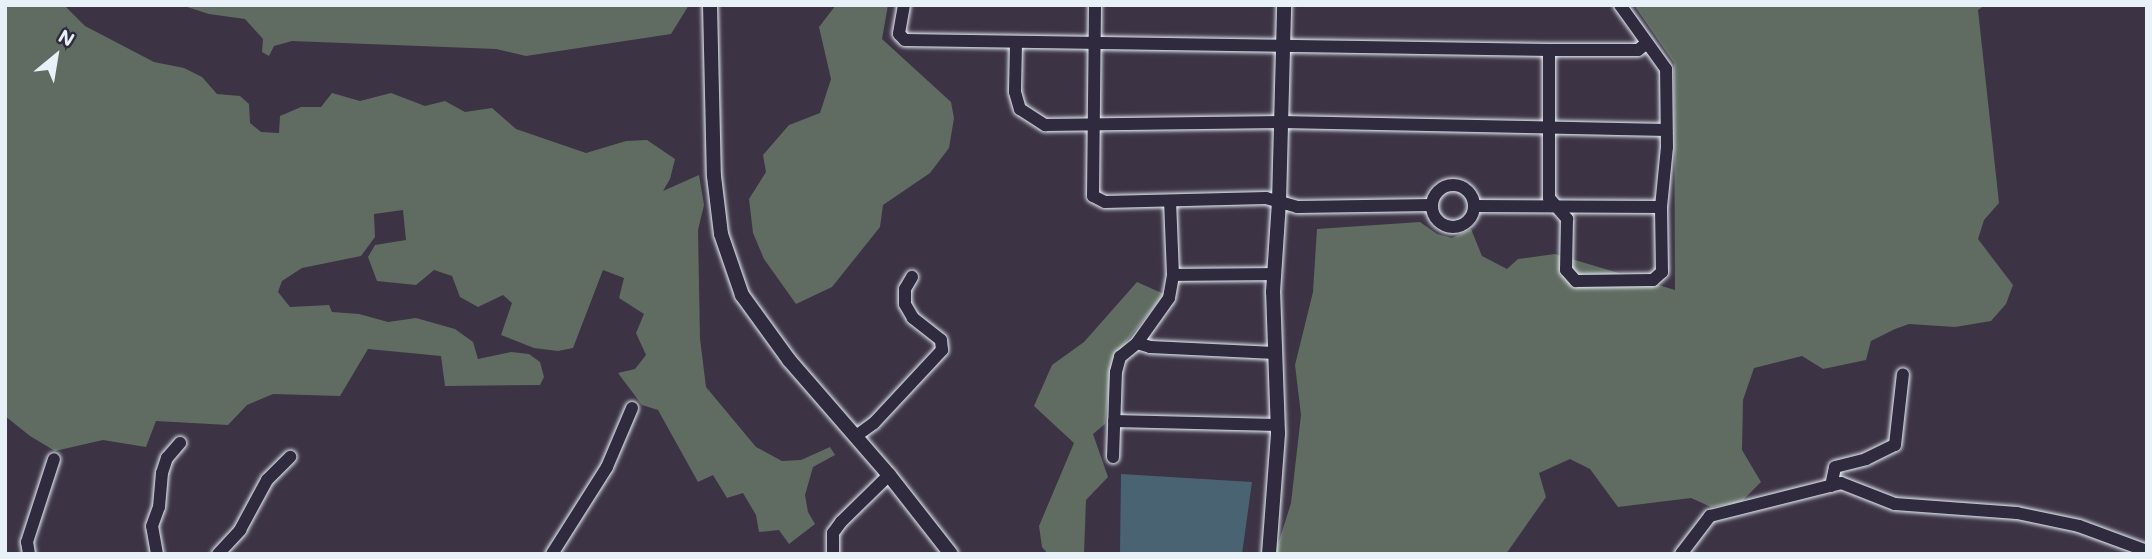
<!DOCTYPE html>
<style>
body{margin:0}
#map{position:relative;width:2152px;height:559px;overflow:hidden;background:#3c3344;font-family:Mali,sans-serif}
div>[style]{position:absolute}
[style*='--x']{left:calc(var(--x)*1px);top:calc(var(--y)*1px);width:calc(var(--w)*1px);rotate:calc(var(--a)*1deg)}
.green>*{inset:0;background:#606c61}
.water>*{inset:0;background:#4a6373}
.roads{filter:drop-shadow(0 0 2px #e8f1f8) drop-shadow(0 0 2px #e8f1f8)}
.minor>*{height:12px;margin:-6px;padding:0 6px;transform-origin:6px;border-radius:6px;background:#2f2a3d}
.minor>.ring{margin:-6px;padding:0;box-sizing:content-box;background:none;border:12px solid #2f2a3d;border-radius:50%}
.tertiary>*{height:14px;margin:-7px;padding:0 7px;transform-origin:7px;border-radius:7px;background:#2f2a3d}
span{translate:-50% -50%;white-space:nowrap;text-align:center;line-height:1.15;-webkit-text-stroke:5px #2f2a3d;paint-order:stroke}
.frame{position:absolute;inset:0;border:7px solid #e8f1f8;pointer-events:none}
.north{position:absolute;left:21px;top:21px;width:70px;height:70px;-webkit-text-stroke:5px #2f2a3d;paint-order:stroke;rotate:30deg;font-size:19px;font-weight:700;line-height:28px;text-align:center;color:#e8f1f8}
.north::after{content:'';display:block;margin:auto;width:24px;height:32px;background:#e8f1f8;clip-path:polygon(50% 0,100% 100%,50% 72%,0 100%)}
</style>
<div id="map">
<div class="green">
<div style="clip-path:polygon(5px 5px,64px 5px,85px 26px,154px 62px,184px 68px,202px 77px,217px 94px,240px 96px,249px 104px,250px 123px,261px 132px,279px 133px,280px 116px,301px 107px,321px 107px,332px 93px,360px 101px,391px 93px,425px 106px,445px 101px,465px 112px,492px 108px,516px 129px,586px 153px,626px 141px,647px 140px,675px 159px,670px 179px,663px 191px,699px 175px,704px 205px,698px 230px,700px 339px,706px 387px,756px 447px,782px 461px,801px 460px,830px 447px,835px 455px,813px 467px,805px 495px,808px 512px,815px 524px,789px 544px,779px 530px,759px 532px,756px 515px,743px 493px,727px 498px,713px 475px,698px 482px,658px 410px,642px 405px,618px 373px,635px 369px,646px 355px,636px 333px,644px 314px,619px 298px,624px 278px,603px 270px,573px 348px,558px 351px,534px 348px,501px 335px,512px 303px,503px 295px,478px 307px,460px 297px,452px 276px,434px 270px,416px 285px,377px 281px,368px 257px,375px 245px,406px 240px,403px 210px,374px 214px,375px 237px,361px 256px,302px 268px,282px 281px,278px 292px,290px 307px,329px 305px,332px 312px,359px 314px,388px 322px,416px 318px,455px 329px,473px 342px,478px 359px,511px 352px,529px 354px,540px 362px,544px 377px,540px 385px,445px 386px,441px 356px,368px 349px,340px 396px,273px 394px,247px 405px,228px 425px,156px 421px,146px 447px,103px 440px,55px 451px,30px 436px,5px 416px)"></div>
<div style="clip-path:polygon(181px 5px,689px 5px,671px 34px,526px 56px,496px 49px,292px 41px,274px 46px,269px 56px,262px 52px,263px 39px,245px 19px,209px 14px)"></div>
<div style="clip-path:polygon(836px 5px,888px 5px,882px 39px,951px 102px,954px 118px,949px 148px,930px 173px,883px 205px,880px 227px,832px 287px,796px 304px,764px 259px,753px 233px,749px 199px,766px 172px,763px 155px,789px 125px,820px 113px,831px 79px,819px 27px)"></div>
<div style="clip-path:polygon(1634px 5px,1985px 5px,1978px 10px,1999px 203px,1984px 220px,1978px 239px,2013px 285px,2006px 304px,1991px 321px,1955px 327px,1909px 324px,1895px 329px,1871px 341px,1866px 360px,1823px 369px,1802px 356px,1754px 368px,1743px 400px,1742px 450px,1761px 482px,1741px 502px,1711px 507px,1691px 498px,1618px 507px,1590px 469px,1570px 459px,1539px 473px,1546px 497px,1506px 554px,1275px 554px,1291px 503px,1301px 415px,1295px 365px,1313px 292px,1317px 229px,1420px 222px,1437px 234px,1452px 238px,1471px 229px,1482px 256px,1507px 269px,1518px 259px,1555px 254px,1675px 290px,1674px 63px)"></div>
<div style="clip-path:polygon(1137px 282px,1164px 294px,1112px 360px,1105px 424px,1093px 434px,1108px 477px,1086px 500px,1084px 554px,1048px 554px,1042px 547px,1039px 526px,1074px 443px,1034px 406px,1052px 365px,1084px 342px)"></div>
</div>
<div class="water">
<div style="clip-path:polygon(1121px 474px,1252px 482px,1242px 554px,1120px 554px)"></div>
</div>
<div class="roads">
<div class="minor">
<div style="--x:904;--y:5;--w:29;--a:100"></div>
<div style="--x:899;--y:34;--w:8;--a:45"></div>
<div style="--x:905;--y:40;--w:644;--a:0.89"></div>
<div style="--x:1549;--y:50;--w:89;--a:0"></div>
<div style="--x:1638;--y:50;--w:11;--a:-38"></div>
<div style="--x:1095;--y:5;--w:191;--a:90.6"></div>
<div style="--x:1093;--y:196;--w:13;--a:27"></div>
<div style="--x:1105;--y:202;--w:161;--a:-1.4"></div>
<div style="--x:1266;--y:198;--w:32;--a:16"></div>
<div style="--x:1297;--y:207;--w:135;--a:-0.8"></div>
<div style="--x:1016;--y:43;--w:49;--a:91.2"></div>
<div style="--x:1015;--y:92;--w:18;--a:74"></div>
<div style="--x:1020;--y:109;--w:30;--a:33"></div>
<div style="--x:1045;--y:125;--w:237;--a:-0.7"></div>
<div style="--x:1282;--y:122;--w:384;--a:1.2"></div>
<div style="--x:1549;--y:50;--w:148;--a:90"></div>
<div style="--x:1549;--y:198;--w:28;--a:49"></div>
<div style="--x:1567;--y:219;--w:51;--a:91.1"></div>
<div style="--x:1566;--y:270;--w:15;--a:48"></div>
<div style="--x:1576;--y:281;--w:77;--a:-0.7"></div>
<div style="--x:1653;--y:280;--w:12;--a:-42"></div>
<div style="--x:1662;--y:272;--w:65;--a:-90.9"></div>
<div class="ring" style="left:1432px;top:185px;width:30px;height:30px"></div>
<div style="--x:1474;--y:206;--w:187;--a:0.3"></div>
<div style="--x:1661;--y:207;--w:60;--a:-84.3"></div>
<div style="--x:1667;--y:147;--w:78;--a:-90.7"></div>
<div style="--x:1666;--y:69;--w:79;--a:-125.7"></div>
<div style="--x:1173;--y:275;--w:101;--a:-0.6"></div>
<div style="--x:1137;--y:343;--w:14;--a:17"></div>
<div style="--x:1150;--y:347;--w:125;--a:2.7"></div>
<div style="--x:1114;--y:421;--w:163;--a:1.4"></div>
<div style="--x:856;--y:436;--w:22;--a:-36"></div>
<div style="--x:874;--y:423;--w:100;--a:-47"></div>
<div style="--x:942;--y:350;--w:10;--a:-96"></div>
<div style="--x:941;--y:340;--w:36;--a:-142"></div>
<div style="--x:913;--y:318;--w:16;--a:-120"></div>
<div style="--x:905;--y:304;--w:15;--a:-90"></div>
<div style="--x:905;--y:289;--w:14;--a:-60"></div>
<div style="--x:1113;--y:457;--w:85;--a:-88"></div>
<div style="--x:1116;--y:372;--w:16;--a:-75"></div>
<div style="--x:1120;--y:357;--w:22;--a:-39"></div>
<div style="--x:1137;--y:343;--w:55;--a:-54.6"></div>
<div style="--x:1169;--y:298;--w:23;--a:-80"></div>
<div style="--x:1173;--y:275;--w:74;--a:-92.3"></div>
<div style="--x:1831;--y:486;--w:19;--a:-78"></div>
<div style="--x:1835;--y:467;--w:32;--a:-14"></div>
<div style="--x:1866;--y:459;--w:32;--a:-26"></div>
<div style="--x:1895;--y:445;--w:71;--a:-83.6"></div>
<div style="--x:29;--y:554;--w:12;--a:-99"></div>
<div style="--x:27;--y:542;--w:87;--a:-72"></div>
<div style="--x:157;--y:554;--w:28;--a:-100"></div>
<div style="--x:152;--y:526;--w:20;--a:-70"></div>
<div style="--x:159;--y:507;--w:34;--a:-85"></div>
<div style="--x:162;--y:473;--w:16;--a:-72"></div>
<div style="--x:167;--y:458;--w:20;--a:-49"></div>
<div style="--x:218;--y:554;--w:33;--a:-47"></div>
<div style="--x:240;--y:530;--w:57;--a:-61.6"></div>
<div style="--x:267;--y:480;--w:33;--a:-45"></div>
<div style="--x:552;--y:554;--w:103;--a:-57.7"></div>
<div style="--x:607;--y:467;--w:64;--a:-67"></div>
<div style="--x:833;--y:554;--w:21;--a:-90"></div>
<div style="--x:833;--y:533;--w:14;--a:-54"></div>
<div style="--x:841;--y:522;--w:67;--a:-44.4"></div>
<div style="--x:1681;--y:554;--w:48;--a:-52.7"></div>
<div style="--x:1710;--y:516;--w:135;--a:-14.1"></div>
<div style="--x:1841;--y:483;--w:58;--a:21.3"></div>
<div style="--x:1895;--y:504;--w:122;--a:4.2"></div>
<div style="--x:2017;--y:513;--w:63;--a:11.8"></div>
<div style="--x:2079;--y:526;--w:72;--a:20.2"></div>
</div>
<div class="tertiary">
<div style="--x:710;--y:5;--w:171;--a:88.7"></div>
<div style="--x:714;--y:176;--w:58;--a:83.1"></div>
<div style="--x:721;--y:234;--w:65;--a:71"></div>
<div style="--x:742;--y:295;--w:80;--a:54.1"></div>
<div style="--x:789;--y:360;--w:152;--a:49"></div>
<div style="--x:889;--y:475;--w:100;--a:51.9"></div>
<div style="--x:1269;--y:554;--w:121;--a:-85.7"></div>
<div style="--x:1278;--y:433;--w:141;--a:-92"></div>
<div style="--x:1273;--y:292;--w:90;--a:-86.2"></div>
<div style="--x:1279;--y:202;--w:197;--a:-88.5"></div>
</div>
</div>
<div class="frame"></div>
<div class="north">N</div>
</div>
